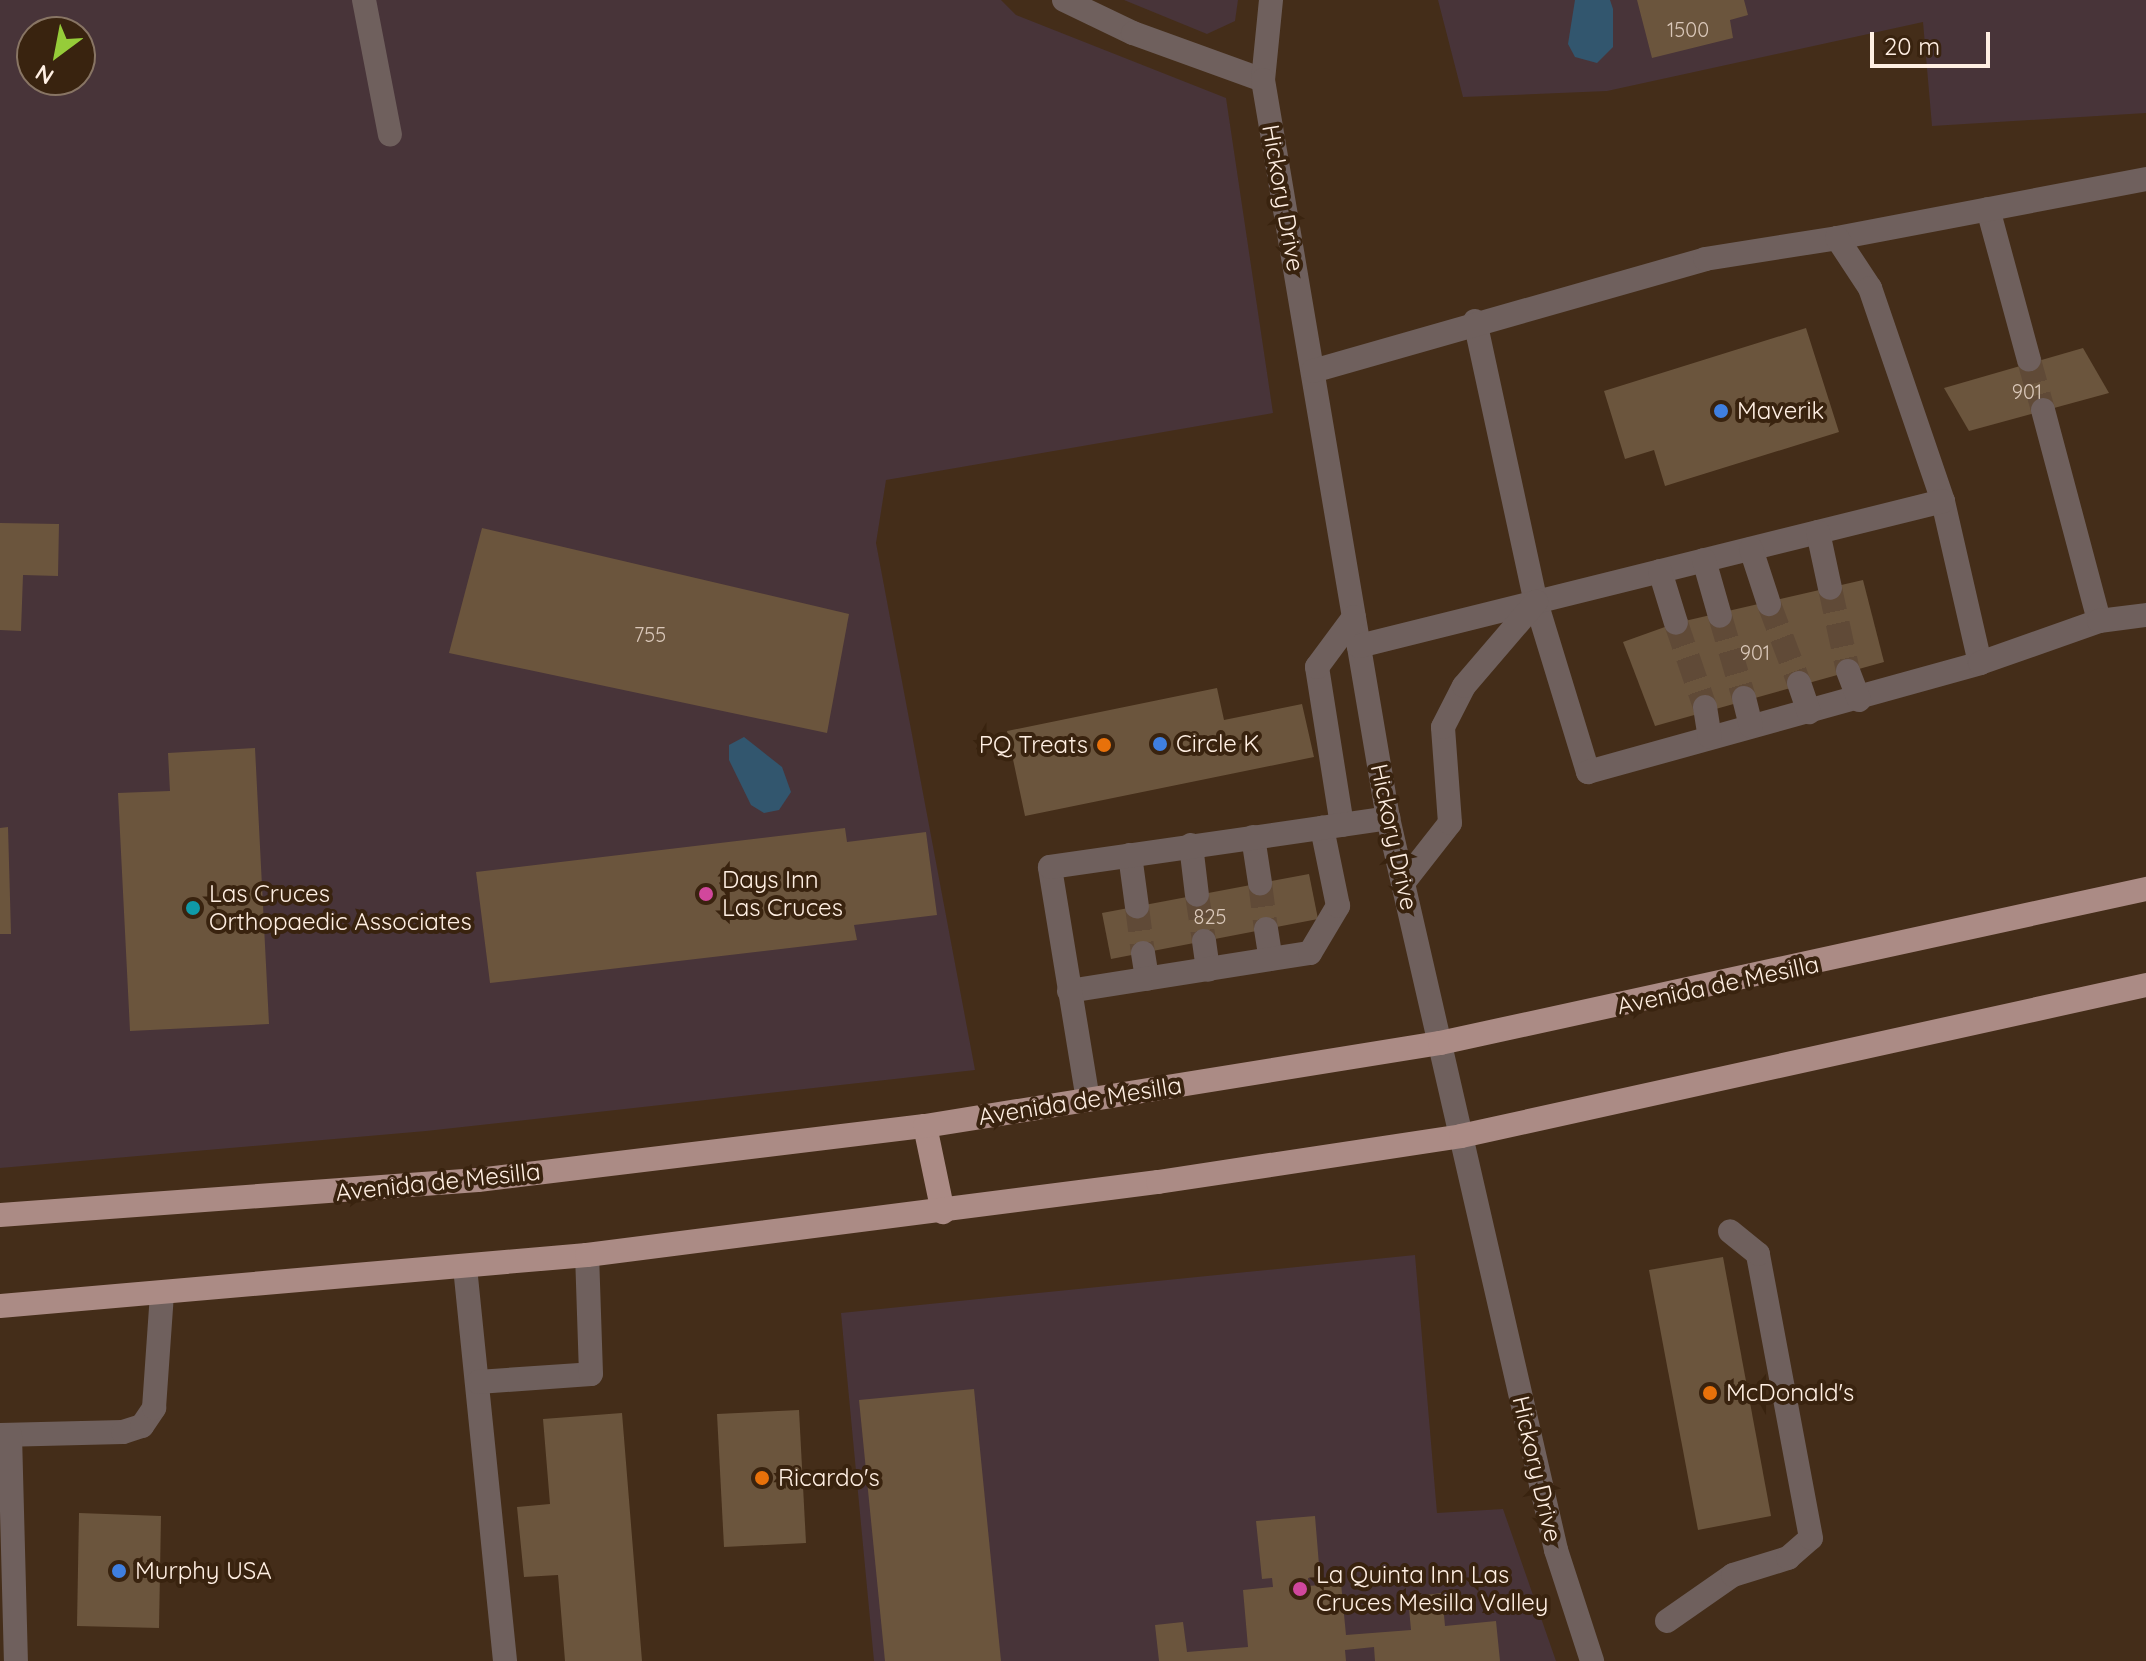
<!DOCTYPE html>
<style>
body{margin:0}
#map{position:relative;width:2146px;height:1661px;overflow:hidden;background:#442d19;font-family:Quicksand,sans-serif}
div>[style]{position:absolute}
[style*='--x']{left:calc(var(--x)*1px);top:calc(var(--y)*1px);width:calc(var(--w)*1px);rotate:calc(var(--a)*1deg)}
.commercial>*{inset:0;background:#483439}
.water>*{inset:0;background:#32566e}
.building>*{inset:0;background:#6b553d}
.minor-tunnel>*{height:24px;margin-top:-12px;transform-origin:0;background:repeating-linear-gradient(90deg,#604a37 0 24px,transparent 0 36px)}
.minor>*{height:24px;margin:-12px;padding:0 12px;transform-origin:12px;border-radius:12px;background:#6f605d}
.major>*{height:24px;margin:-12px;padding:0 12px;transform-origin:12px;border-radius:12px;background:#ab8b85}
.dots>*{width:22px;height:22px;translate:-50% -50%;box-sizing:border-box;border:4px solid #39230f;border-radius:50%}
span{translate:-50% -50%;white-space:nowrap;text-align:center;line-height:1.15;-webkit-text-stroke:8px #39230f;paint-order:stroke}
.number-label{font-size:20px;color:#dac8ba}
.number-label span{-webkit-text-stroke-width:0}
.street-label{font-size:24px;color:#ffefe3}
.poi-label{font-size:24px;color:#ffefe3}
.left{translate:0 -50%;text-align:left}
.right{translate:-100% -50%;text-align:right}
.north{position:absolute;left:16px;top:16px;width:80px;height:80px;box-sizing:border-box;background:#39230f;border:2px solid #887564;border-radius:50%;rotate:212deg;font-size:22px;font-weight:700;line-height:32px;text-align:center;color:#ffefe3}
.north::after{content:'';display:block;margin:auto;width:28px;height:36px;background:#96cc39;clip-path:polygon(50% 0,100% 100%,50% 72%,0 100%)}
.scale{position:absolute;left:1870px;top:32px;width:120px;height:36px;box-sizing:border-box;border:4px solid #ffefe3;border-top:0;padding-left:10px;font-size:24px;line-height:28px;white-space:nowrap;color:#ffefe3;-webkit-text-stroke:6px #39230f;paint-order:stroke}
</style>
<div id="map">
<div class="commercial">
<div style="clip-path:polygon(evenodd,0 0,1001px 0,1016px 15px,1226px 98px,1273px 413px,886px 480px,876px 543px,975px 1070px,426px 1131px,0 1168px,0 0,32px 32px,80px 32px,80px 80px,32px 80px,32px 32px)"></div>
<div style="clip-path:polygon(1124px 0,1238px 0,1235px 21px,1207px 34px)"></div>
<div style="clip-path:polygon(1438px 0,2146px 0,2146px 113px,1932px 126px,1923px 22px,1607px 91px,1463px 97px)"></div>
<div style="clip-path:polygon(1415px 1255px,1437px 1513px,1503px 1509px,1556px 1661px,874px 1661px,841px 1313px)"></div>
</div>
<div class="water">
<div style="clip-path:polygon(1575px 0,1610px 0,1613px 9px,1613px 47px,1597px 63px,1575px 57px,1568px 44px)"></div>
<div style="clip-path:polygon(744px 737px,782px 767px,791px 792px,779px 810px,764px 813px,751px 805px,729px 760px,729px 745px)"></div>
</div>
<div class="building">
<div style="clip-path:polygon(1637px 0,1744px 0,1748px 15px,1730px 20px,1733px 38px,1652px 58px)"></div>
<div style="clip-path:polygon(1806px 328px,1839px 432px,1665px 486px,1654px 450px,1625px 459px,1604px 391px)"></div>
<div style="clip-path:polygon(2083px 348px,2109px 393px,1969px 431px,1944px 388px)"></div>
<div style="clip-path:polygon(0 523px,59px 524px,58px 576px,23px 575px,21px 631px,0 630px)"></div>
<div style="clip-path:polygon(482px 528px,849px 614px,827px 733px,449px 653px)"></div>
<div style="clip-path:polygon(1863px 580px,1884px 662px,1655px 726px,1623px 642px,1676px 623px)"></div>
<div style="clip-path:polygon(1217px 688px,1224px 720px,1302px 704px,1314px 757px,1025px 816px,1007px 731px)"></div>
<div style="clip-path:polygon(255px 748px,269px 1024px,130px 1031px,118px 793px,170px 791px,168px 753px)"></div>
<div style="clip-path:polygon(8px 827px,11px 934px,0 934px,0 828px)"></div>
<div style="clip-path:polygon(845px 828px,847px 842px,926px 832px,937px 915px,854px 925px,857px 940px,490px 983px,476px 872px)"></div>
<div style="clip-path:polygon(1309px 874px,1318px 919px,1111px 959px,1102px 913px)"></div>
<div style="clip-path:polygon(1723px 1257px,1771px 1516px,1698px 1530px,1649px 1270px)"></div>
<div style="clip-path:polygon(974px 1389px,1001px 1661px,885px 1661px,859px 1400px)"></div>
<div style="clip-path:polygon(799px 1410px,806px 1543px,724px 1547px,717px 1414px)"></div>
<div style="clip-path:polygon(622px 1413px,642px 1661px,565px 1661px,558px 1575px,524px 1577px,517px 1507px,550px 1504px,543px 1419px)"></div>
<div style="clip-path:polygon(79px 1513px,161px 1516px,159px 1628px,77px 1626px)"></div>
<div style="clip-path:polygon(1315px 1516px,1320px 1577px,1308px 1578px,1309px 1586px,1341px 1583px,1346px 1635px,1411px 1630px,1408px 1597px,1442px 1593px,1445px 1626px,1496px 1621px,1500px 1661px,1375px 1661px,1374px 1647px,1345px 1650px,1346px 1661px,1159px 1661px,1155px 1625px,1183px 1622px,1187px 1652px,1248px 1647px,1243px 1590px,1273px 1587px,1272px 1578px,1262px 1579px,1256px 1521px)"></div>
</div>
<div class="minor-tunnel">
<div style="--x:2029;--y:360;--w:52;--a:74.4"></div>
<div style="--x:1830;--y:588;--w:85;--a:77.8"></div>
<div style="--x:1769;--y:604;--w:85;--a:69.2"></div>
<div style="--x:1720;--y:616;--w:85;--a:73.7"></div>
<div style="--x:1676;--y:623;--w:89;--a:71"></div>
<div style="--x:1260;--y:883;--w:46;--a:82.6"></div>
<div style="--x:1197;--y:895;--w:47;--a:81.3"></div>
<div style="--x:1137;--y:907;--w:46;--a:82.6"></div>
</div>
<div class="minor">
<div style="--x:364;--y:0;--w:137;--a:79.1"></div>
<div style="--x:1064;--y:0;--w:76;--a:25.6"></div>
<div style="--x:1133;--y:33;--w:138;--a:19.9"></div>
<div style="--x:1271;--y:0;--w:80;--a:95.7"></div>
<div style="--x:1263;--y:80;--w:749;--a:80.39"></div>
<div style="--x:1388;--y:818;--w:751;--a:77.07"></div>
<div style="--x:1556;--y:1550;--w:117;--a:72"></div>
<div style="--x:1988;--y:209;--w:156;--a:74.8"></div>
<div style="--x:1837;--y:238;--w:315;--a:-10.8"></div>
<div style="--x:1475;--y:321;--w:288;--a:77.8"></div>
<div style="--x:1536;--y:602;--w:178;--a:73"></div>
<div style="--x:1588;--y:772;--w:407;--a:-15.5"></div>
<div style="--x:1980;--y:663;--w:166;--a:-102.9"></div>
<div style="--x:1313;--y:371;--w:408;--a:-15.9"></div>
<div style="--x:1705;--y:259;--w:134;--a:-9"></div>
<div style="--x:1837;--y:238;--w:60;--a:56.6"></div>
<div style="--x:1870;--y:288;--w:225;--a:71.1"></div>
<div style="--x:1943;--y:501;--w:602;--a:166.06"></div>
<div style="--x:2043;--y:410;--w:218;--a:75.1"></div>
<div style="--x:1818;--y:532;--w:57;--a:77.9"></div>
<div style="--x:1751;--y:549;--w:58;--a:71.9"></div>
<div style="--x:1704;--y:560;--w:58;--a:74.1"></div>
<div style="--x:1660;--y:571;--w:54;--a:72.9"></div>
<div style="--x:1980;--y:663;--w:126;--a:-19.4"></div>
<div style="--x:2099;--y:621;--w:47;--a:-7.3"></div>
<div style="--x:1848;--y:671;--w:31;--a:69"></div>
<div style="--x:1799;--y:683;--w:31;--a:71"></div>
<div style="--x:1744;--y:698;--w:29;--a:76"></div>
<div style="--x:1705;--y:707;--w:30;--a:81"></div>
<div style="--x:1342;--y:825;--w:160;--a:-99"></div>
<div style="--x:1317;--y:667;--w:62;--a:-53.5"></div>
<div style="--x:1253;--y:837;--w:47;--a:81.3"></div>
<div style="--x:1191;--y:845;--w:50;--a:83.2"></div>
<div style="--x:1130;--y:855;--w:52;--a:82.3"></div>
<div style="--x:1403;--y:883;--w:76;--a:-51.9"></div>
<div style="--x:1450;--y:823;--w:96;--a:-94.2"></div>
<div style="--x:1443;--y:727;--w:46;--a:-62.9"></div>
<div style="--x:1464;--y:686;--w:111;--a:-49.4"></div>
<div style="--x:1266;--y:929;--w:30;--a:81"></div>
<div style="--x:1204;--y:941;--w:29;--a:82"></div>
<div style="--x:1143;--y:953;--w:26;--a:81"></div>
<div style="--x:1069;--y:991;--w:244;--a:-9"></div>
<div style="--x:1310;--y:953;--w:55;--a:-59.2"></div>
<div style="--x:1338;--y:906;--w:80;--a:-101.6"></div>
<div style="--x:1088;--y:1100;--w:236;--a:-99.3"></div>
<div style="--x:1050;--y:867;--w:342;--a:-8.2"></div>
<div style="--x:465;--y:1267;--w:396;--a:84.2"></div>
<div style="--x:478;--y:1382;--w:113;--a:-4"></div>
<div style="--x:591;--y:1374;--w:119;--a:-91.9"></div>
<div style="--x:0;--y:1435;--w:123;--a:-1.4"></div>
<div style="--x:123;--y:1432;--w:20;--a:-18"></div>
<div style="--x:142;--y:1426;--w:22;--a:-56"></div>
<div style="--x:154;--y:1408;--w:115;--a:-86"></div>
<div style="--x:10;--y:1435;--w:226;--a:88.5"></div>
<div style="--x:1667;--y:1621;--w:80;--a:-34.9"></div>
<div style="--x:1733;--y:1575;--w:58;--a:-17.2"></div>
<div style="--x:1788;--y:1558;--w:30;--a:-41"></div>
<div style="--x:1811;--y:1538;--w:289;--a:-100.6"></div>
<div style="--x:1758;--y:1254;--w:36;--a:-141"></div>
</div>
<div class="major">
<div style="--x:925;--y:1126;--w:88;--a:78.2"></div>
<div style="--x:0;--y:1215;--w:479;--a:-4.2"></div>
<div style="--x:478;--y:1180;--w:450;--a:-6.9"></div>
<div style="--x:925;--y:1126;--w:522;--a:-9.16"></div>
<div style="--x:1440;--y:1043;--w:723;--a:-12.31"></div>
<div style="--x:0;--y:1306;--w:589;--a:-4.97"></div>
<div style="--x:587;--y:1255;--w:576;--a:-7.29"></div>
<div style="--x:1158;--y:1182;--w:306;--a:-8.6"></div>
<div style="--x:1461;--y:1136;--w:701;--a:-12.43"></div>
</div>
<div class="dots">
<div style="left:1721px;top:411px;background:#3f7fe0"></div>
<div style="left:1160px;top:744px;background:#3f7fe0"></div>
<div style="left:1104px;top:745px;background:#e8710a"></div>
<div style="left:706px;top:894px;background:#d1479c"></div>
<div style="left:193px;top:908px;background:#0f9aa8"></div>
<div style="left:1710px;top:1393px;background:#e8710a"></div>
<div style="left:762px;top:1478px;background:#e8710a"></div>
<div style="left:119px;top:1571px;background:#3f7fe0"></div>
<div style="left:1300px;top:1589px;background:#d1479c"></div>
</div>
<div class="number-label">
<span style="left:1688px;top:29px">1500</span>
<span style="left:2027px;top:391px">901</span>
<span style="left:650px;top:634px">755</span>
<span style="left:1755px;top:652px">901</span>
<span style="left:1210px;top:916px">825</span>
</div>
<div class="street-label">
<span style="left:1283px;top:198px;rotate:80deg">Hickory Drive</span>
<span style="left:1394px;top:837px;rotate:78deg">Hickory Drive</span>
<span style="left:1718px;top:985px;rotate:-12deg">Avenida de Mesilla</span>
<span style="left:1080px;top:1101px;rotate:-9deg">Avenida de Mesilla</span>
<span style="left:438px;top:1182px;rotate:-6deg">Avenida de Mesilla</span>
<span style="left:1537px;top:1469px;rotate:77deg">Hickory Drive</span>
</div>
<div class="poi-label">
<span class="left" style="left:1737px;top:411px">Maverik</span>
<span class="left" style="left:1176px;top:744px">Circle K</span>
<span class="right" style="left:1088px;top:745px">PQ Treats</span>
<span class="left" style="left:722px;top:894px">Days Inn<br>Las Cruces</span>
<span class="left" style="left:209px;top:908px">Las Cruces<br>Orthopaedic Associates</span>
<span class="left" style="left:1726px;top:1393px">McDonald's</span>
<span class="left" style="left:778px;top:1478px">Ricardo's</span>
<span class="left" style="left:135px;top:1571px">Murphy USA</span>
<span class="left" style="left:1316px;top:1589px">La Quinta Inn Las<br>Cruces Mesilla Valley</span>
</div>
<div class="north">N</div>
<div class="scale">20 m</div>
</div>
